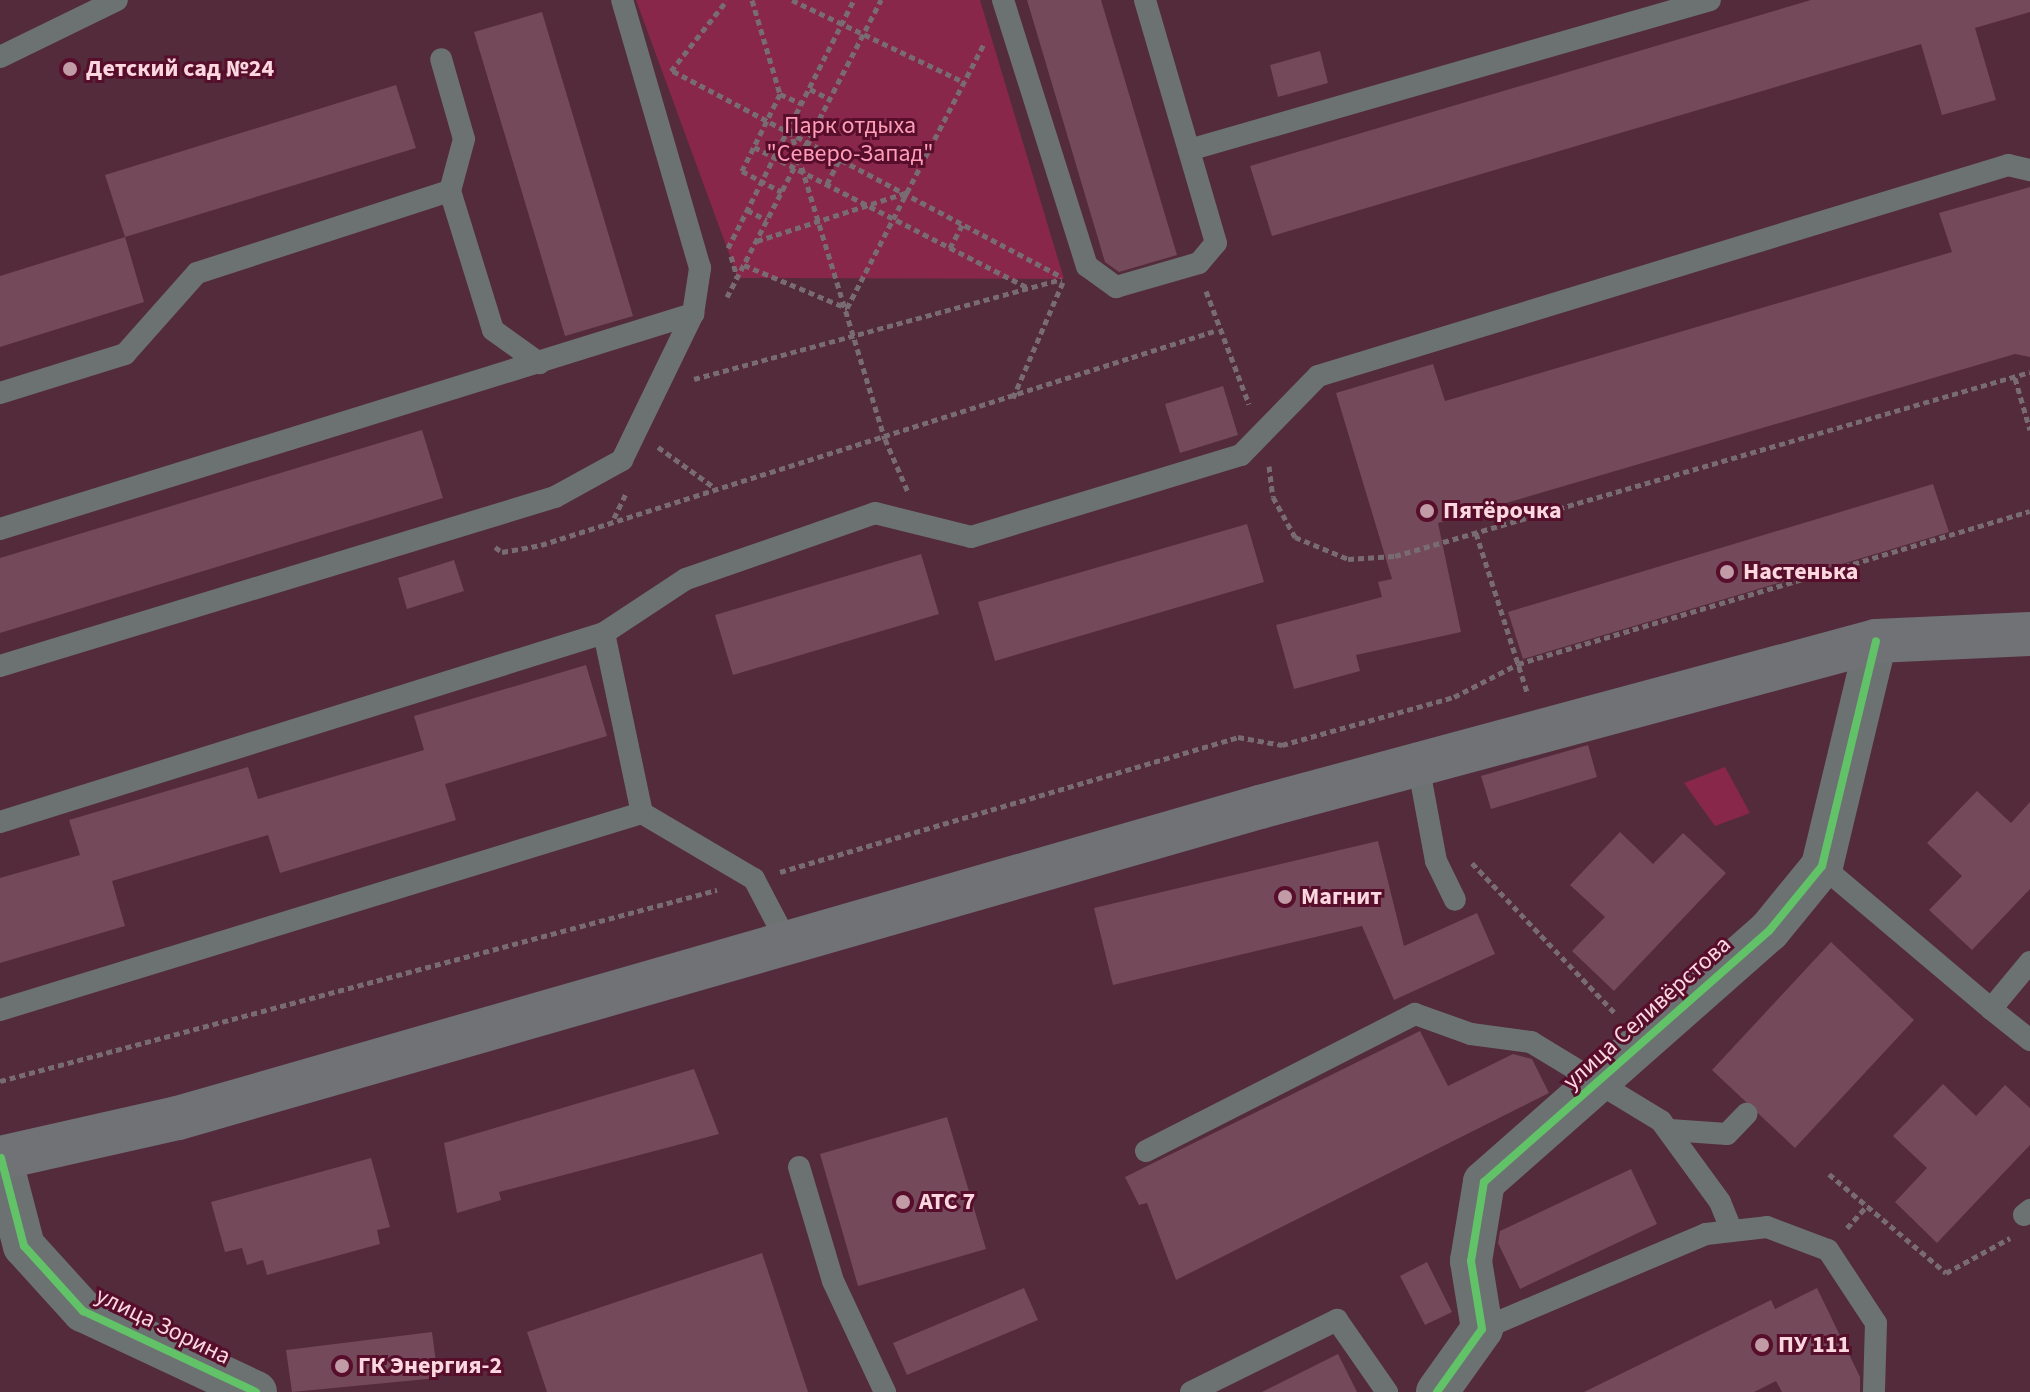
<!DOCTYPE html>
<meta charset="utf-8">
<style>
body{margin:0}
#map{position:relative;width:2030px;height:1392px;overflow:hidden;background:#532b3a;font-family:"Source Sans 3",sans-serif}
div>[style]{position:absolute}
[style*='--x']{left:calc(var(--x)*1px);top:calc(var(--y)*1px);width:calc(var(--w)*1px);rotate:calc(var(--a)*1deg)}
.green>*{inset:0;background:#89274b}
.building>*{inset:0;background:#744959}
.path>*{height:5px;margin-top:-2.5px;transform-origin:0;background:repeating-linear-gradient(90deg,#786c71 0 6px,transparent 0 10px)}
.lane>*{height:22px;margin:-11px;padding:0 11px;transform-origin:11px;border-radius:11px;background:#6c7272}
.street>*{height:42px;margin:-21px;padding:0 21px;transform-origin:21px;border-radius:21px;background:#6c7272}
.secondary>*{height:44px;margin:-22px;padding:0 22px;transform-origin:22px;border-radius:22px;background:#707275}
.cycleway>*{height:8px;margin:-4px;padding:0 4px;transform-origin:4px;border-radius:4px;background:#61c268}
.dots>*{width:22px;height:22px;translate:-50% -50%;box-sizing:border-box;border:4px solid #560e2b;border-radius:50%}
span{translate:-50% -50%;white-space:nowrap;text-align:center;line-height:1.15;-webkit-text-stroke:6px #560e2b;paint-order:stroke}
.poi-label{font-size:24px;color:#fcd7e0;font-weight:700}
.left{translate:0 -50%;text-align:left}
.park-label{font-size:24px;color:#ff9db8}
.street-label{font-size:24px;color:#fcd7e0}
</style>
<div id="map">
<div class="green">
<div style="clip-path:polygon(636px 0,980px 0,1064px 279px,738px 278px)"></div>
<div style="clip-path:polygon(1725px 767px,1750px 813px,1715px 826px,1684px 783px)"></div>
</div>
<div class="building">
<div style="clip-path:polygon(1027px 0,1101px 0,1177px 255px,1119px 272px,1105px 262px)"></div>
<div style="clip-path:polygon(1811px 0,2030px 0,2030px 12px,1975px 28px,1996px 100px,1942px 115px,1921px 44px,1272px 236px,1250px 166px)"></div>
<div style="clip-path:polygon(542px 12px,633px 316px,565px 336px,474px 32px)"></div>
<div style="clip-path:polygon(1320px 51px,1328px 83px,1278px 97px,1270px 65px)"></div>
<div style="clip-path:polygon(396px 85px,416px 148px,125px 237px,105px 175px)"></div>
<div style="clip-path:polygon(2030px 187px,2030px 357px,2015px 354px,1438px 523px,1461px 632px,1356px 655px,1360px 671px,1294px 689px,1276px 625px,1382px 597px,1378px 582px,1392px 579px,1336px 393px,1433px 364px,1445px 401px,1952px 252px,1939px 213px)"></div>
<div style="clip-path:polygon(125px 237px,144px 302px,0 347px,0 276px)"></div>
<div style="clip-path:polygon(1223px 386px,1238px 435px,1180px 453px,1165px 404px)"></div>
<div style="clip-path:polygon(422px 430px,443px 498px,0 633px,0 558px)"></div>
<div style="clip-path:polygon(1933px 484px,1949px 532px,1523px 659px,1508px 612px)"></div>
<div style="clip-path:polygon(1247px 524px,1264px 582px,995px 661px,978px 602px)"></div>
<div style="clip-path:polygon(921px 554px,939px 614px,733px 675px,715px 615px)"></div>
<div style="clip-path:polygon(454px 560px,464px 591px,407px 609px,398px 578px)"></div>
<div style="clip-path:polygon(586px 665px,607px 736px,445px 784px,456px 820px,280px 873px,268px 835px,112px 881px,125px 926px,0 963px,0 878px,80px 855px,69px 820px,248px 767px,258px 799px,424px 750px,414px 716px)"></div>
<div style="clip-path:polygon(1588px 745px,1597px 777px,1491px 809px,1481px 776px)"></div>
<div style="clip-path:polygon(1977px 791px,2011px 823px,2030px 802px,2030px 889px,1972px 950px,1929px 910px,1962px 876px,1927px 843px)"></div>
<div style="clip-path:polygon(1620px 832px,1653px 864px,1683px 833px,1726px 873px,1614px 991px,1572px 951px,1605px 917px,1570px 885px)"></div>
<div style="clip-path:polygon(1378px 841px,1404px 946px,1477px 913px,1495px 954px,1394px 1000px,1362px 926px,1113px 985px,1094px 908px)"></div>
<div style="clip-path:polygon(1831px 942px,1914px 1020px,1795px 1148px,1712px 1070px)"></div>
<div style="clip-path:polygon(1420px 1031px,1448px 1086px,1513px 1054px,1532px 1059px,1549px 1093px,1176px 1280px,1147px 1203px,1139px 1205px,1125px 1177px)"></div>
<div style="clip-path:polygon(694px 1069px,719px 1134px,499px 1192px,501px 1200px,457px 1213px,444px 1143px)"></div>
<div style="clip-path:polygon(1943px 1084px,1976px 1116px,2005px 1085px,2030px 1108px,2030px 1145px,1937px 1243px,1895px 1202px,1927px 1168px,1893px 1136px)"></div>
<div style="clip-path:polygon(947px 1117px,986px 1249px,858px 1286px,820px 1154px)"></div>
<div style="clip-path:polygon(371px 1158px,390px 1227px,377px 1230px,380px 1244px,267px 1275px,263px 1260px,247px 1265px,242px 1248px,225px 1252px,211px 1202px)"></div>
<div style="clip-path:polygon(1631px 1169px,1657px 1224px,1520px 1289px,1498px 1243px,1500px 1231px)"></div>
<div style="clip-path:polygon(762px 1253px,808px 1392px,547px 1392px,527px 1332px)"></div>
<div style="clip-path:polygon(1427px 1262px,1452px 1312px,1425px 1325px,1400px 1276px)"></div>
<div style="clip-path:polygon(1024px 1288px,1038px 1320px,907px 1375px,893px 1343px)"></div>
<div style="clip-path:polygon(1817px 1288px,1860px 1377px,1860px 1392px,1782px 1392px,1776px 1381px,1754px 1392px,1584px 1392px,1771px 1300px,1775px 1309px)"></div>
<div style="clip-path:polygon(432px 1332px,438px 1378px,292px 1392px,286px 1350px)"></div>
<div style="clip-path:polygon(1338px 1354px,1357px 1392px,1262px 1392px)"></div>
</div>
<div class="path">
<div style="--x:752;--y:0;--w:98;--a:73.4"></div>
<div style="--x:780;--y:94;--w:86;--a:116.3"></div>
<div style="--x:742;--y:171;--w:45;--a:27.7"></div>
<div style="--x:792;--y:0;--w:191;--a:25.5"></div>
<div style="--x:671;--y:71;--w:90;--a:-51.7"></div>
<div style="--x:673;--y:71;--w:438;--a:27.9"></div>
<div style="--x:810;--y:89;--w:22;--a:27"></div>
<div style="--x:780;--y:94;--w:24;--a:24"></div>
<div style="--x:790;--y:129;--w:324;--a:73"></div>
<div style="--x:885;--y:439;--w:58;--a:66.5"></div>
<div style="--x:754;--y:147;--w:308;--a:27.2"></div>
<div style="--x:827;--y:184;--w:30;--a:-63"></div>
<div style="--x:747;--y:210;--w:22;--a:27"></div>
<div style="--x:757;--y:241;--w:157;--a:-17.9"></div>
<div style="--x:728;--y:248;--w:278;--a:-63.1"></div>
<div style="--x:950;--y:248;--w:27;--a:-62"></div>
<div style="--x:731;--y:256;--w:22;--a:74"></div>
<div style="--x:744;--y:265;--w:112;--a:22.7"></div>
<div style="--x:847;--y:308;--w:300;--a:-62.6"></div>
<div style="--x:1206;--y:291;--w:121;--a:69.2"></div>
<div style="--x:727;--y:297;--w:335;--a:-62.6"></div>
<div style="--x:2015;--y:378;--w:54;--a:73.9"></div>
<div style="--x:694;--y:379;--w:381;--a:-15.2"></div>
<div style="--x:1013;--y:398;--w:126;--a:-66.7"></div>
<div style="--x:658;--y:447;--w:70;--a:35.7"></div>
<div style="--x:1269;--y:466;--w:31;--a:83"></div>
<div style="--x:1273;--y:497;--w:46;--a:61.2"></div>
<div style="--x:1295;--y:537;--w:57;--a:22.5"></div>
<div style="--x:1348;--y:559;--w:47;--a:-3.7"></div>
<div style="--x:1395;--y:556;--w:661;--a:-16.16"></div>
<div style="--x:614;--y:518;--w:30;--a:-64"></div>
<div style="--x:1476;--y:533;--w:170;--a:72.2"></div>
<div style="--x:495;--y:547;--w:9;--a:36"></div>
<div style="--x:502;--y:552;--w:40;--a:-10"></div>
<div style="--x:541;--y:545;--w:707;--a:-17.62"></div>
<div style="--x:1472;--y:863;--w:210;--a:46.4"></div>
<div style="--x:780;--y:872;--w:477;--a:-16.4"></div>
<div style="--x:1238;--y:737;--w:45;--a:10.3"></div>
<div style="--x:1282;--y:745;--w:179;--a:-15.6"></div>
<div style="--x:1454;--y:697;--w:72;--a:-27.3"></div>
<div style="--x:1518;--y:664;--w:534;--a:-16.64"></div>
<div style="--x:0;--y:1081;--w:742;--a:-14.92"></div>
<div style="--x:1829;--y:1174;--w:153;--a:40.2"></div>
<div style="--x:1946;--y:1273;--w:73;--a:-28.7"></div>
<div style="--x:1847;--y:1228;--w:30;--a:-48"></div>
</div>
<div class="lane">
<div style="--x:1003;--y:0;--w:279;--a:72.5"></div>
<div style="--x:1087;--y:266;--w:36;--a:36"></div>
<div style="--x:1116;--y:287;--w:86;--a:-16.1"></div>
<div style="--x:1199;--y:263;--w:26;--a:-50"></div>
<div style="--x:1216;--y:243;--w:253;--a:-106.3"></div>
<div style="--x:0;--y:57;--w:130;--a:-26"></div>
<div style="--x:1189;--y:150;--w:542;--a:-16.06"></div>
<div style="--x:450;--y:191;--w:145;--a:72.8"></div>
<div style="--x:493;--y:330;--w:57;--a:35.7"></div>
<div style="--x:0;--y:393;--w:131;--a:-17.3"></div>
<div style="--x:125;--y:354;--w:108;--a:-48.4"></div>
<div style="--x:197;--y:273;--w:266;--a:-18"></div>
<div style="--x:450;--y:191;--w:54;--a:-74.9"></div>
<div style="--x:464;--y:139;--w:83;--a:-106"></div>
<div style="--x:0;--y:529;--w:726;--a:-17.24"></div>
<div style="--x:604;--y:633;--w:184;--a:78.1"></div>
<div style="--x:642;--y:813;--w:130;--a:30.5"></div>
<div style="--x:754;--y:879;--w:76;--a:62.4"></div>
<div style="--x:0;--y:666;--w:580;--a:-16.94"></div>
<div style="--x:555;--y:497;--w:77;--a:-28.9"></div>
<div style="--x:622;--y:460;--w:162;--a:-64.1"></div>
<div style="--x:693;--y:314;--w:47;--a:-81.3"></div>
<div style="--x:700;--y:268;--w:279;--a:-106.2"></div>
<div style="--x:1418;--y:764;--w:99;--a:79.5"></div>
<div style="--x:1436;--y:861;--w:43;--a:64"></div>
<div style="--x:0;--y:822;--w:633;--a:-17.38"></div>
<div style="--x:604;--y:633;--w:98;--a:-33.4"></div>
<div style="--x:686;--y:579;--w:200;--a:-19.2"></div>
<div style="--x:875;--y:513;--w:99;--a:14"></div>
<div style="--x:971;--y:537;--w:282;--a:-16.9"></div>
<div style="--x:1241;--y:455;--w:110;--a:-45.7"></div>
<div style="--x:1318;--y:376;--w:722;--a:-17"></div>
<div style="--x:2008;--y:165;--w:23;--a:13"></div>
<div style="--x:1822;--y:866;--w:221;--a:40.2"></div>
<div style="--x:1991;--y:1009;--w:61;--a:-50.3"></div>
<div style="--x:1991;--y:1009;--w:50;--a:38.5"></div>
<div style="--x:0;--y:1010;--w:672;--a:-17.06"></div>
<div style="--x:1670;--y:1130;--w:57;--a:4"></div>
<div style="--x:1727;--y:1134;--w:28;--a:-46"></div>
<div style="--x:1146;--y:1151;--w:302;--a:-27"></div>
<div style="--x:1415;--y:1014;--w:59;--a:19.7"></div>
<div style="--x:1471;--y:1034;--w:61;--a:7.6"></div>
<div style="--x:1531;--y:1042;--w:152;--a:31.3"></div>
<div style="--x:1661;--y:1121;--w:100;--a:53.9"></div>
<div style="--x:1720;--y:1202;--w:31;--a:68"></div>
<div style="--x:799;--y:1167;--w:119;--a:73.4"></div>
<div style="--x:833;--y:1281;--w:123;--a:64.9"></div>
<div style="--x:2024;--y:1215;--w:8;--a:-40"></div>
<div style="--x:1482;--y:1329;--w:243;--a:-23"></div>
<div style="--x:1706;--y:1234;--w:61;--a:-6.5"></div>
<div style="--x:1767;--y:1227;--w:65;--a:20.7"></div>
<div style="--x:1828;--y:1250;--w:87;--a:56.7"></div>
<div style="--x:1876;--y:1323;--w:69;--a:91.7"></div>
<div style="--x:1191;--y:1392;--w:163;--a:-26.3"></div>
<div style="--x:1337;--y:1320;--w:88;--a:55.2"></div>
</div>
<div class="street">
<div style="--x:1;--y:1158;--w:91;--a:75.4"></div>
<div style="--x:24;--y:1246;--w:88;--a:47.8"></div>
<div style="--x:83;--y:1311;--w:191;--a:25.1"></div>
<div style="--x:1437;--y:1392;--w:77;--a:-54.5"></div>
<div style="--x:1482;--y:1329;--w:69;--a:-99.2"></div>
<div style="--x:1471;--y:1261;--w:80;--a:-80.7"></div>
<div style="--x:1484;--y:1182;--w:380;--a:-41.4"></div>
<div style="--x:1769;--y:931;--w:84;--a:-50.8"></div>
<div style="--x:1822;--y:866;--w:231;--a:-76.5"></div>
</div>
<div class="secondary">
<div style="--x:0;--y:1158;--w:182;--a:-12.7"></div>
<div style="--x:178;--y:1118;--w:1126;--a:-16.04"></div>
<div style="--x:1260;--y:807;--w:638;--a:-15.08"></div>
<div style="--x:1876;--y:641;--w:154;--a:-2.6"></div>
</div>
<div class="cycleway">
<div style="--x:1;--y:1158;--w:91;--a:75.4"></div>
<div style="--x:24;--y:1246;--w:88;--a:47.8"></div>
<div style="--x:83;--y:1311;--w:191;--a:25.1"></div>
<div style="--x:1437;--y:1392;--w:77;--a:-54.5"></div>
<div style="--x:1482;--y:1329;--w:69;--a:-99.2"></div>
<div style="--x:1471;--y:1261;--w:80;--a:-80.7"></div>
<div style="--x:1484;--y:1182;--w:380;--a:-41.4"></div>
<div style="--x:1769;--y:931;--w:84;--a:-50.8"></div>
<div style="--x:1822;--y:866;--w:231;--a:-76.5"></div>
</div>
<div class="dots">
<div style="left:70px;top:69px;background:#c19ba6"></div>
<div style="left:1427px;top:511px;background:#c19ba6"></div>
<div style="left:1727px;top:572px;background:#c19ba6"></div>
<div style="left:1285px;top:897px;background:#c19ba6"></div>
<div style="left:903px;top:1202px;background:#c19ba6"></div>
<div style="left:1762px;top:1345px;background:#c19ba6"></div>
<div style="left:342px;top:1366px;background:#c19ba6"></div>
</div>
<div class="poi-label">
<span class="left" style="left:86px;top:69px">Детский сад №24</span>
<span class="left" style="left:1443px;top:511px">Пятёрочка</span>
<span class="left" style="left:1743px;top:572px">Настенька</span>
<span class="left" style="left:1301px;top:897px">Магнит</span>
<span class="left" style="left:919px;top:1202px">АТС 7</span>
<span class="left" style="left:1778px;top:1345px">ПУ 111</span>
<span class="left" style="left:358px;top:1366px">ГК Энергия-2</span>
</div>
<div class="park-label">
<span style="left:850px;top:140px">Парк отдыха<br>"Северо-Запад"</span>
</div>
<div class="street-label">
<span style="left:1647px;top:1013px;rotate:-42deg">улица Селивёрстова</span>
<span style="left:163px;top:1326px;rotate:26deg">улица Зорина</span>
</div>
</div>
